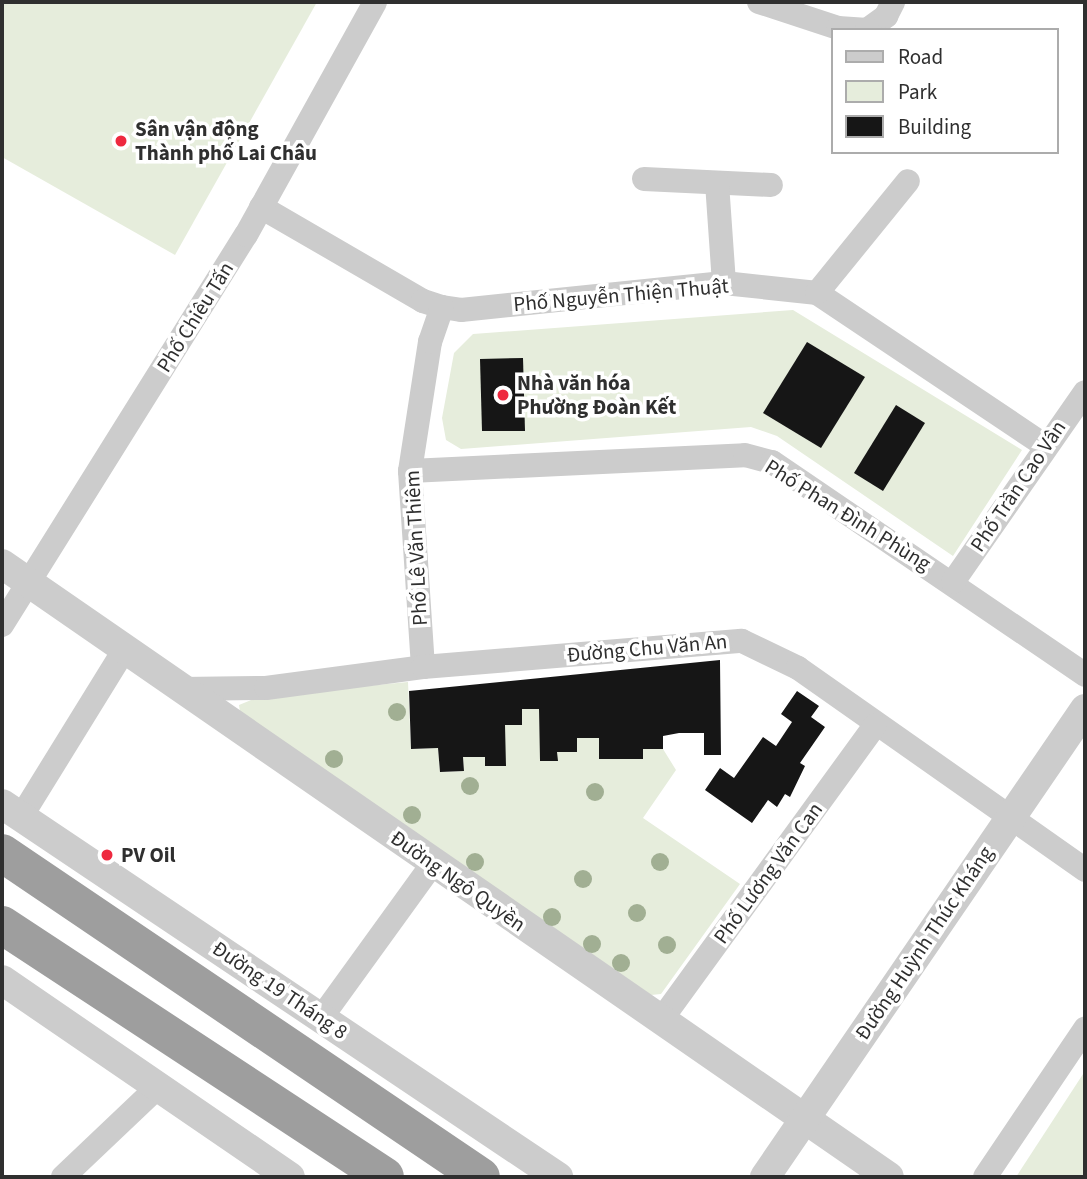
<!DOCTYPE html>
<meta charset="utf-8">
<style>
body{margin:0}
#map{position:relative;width:1087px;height:1179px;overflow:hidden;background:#fff;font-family:"Source Sans 3",sans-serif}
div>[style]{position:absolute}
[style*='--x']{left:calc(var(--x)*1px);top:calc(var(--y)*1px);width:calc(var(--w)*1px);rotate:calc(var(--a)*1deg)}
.green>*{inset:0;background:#e6eddc}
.building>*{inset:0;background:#161616}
.minor>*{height:24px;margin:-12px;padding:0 12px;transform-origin:12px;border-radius:12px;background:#ccc}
.tertiary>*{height:30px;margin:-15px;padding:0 15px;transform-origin:15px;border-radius:15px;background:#ccc}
.trunk>*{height:38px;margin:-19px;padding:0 19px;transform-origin:19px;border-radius:19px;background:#9e9e9e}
.trees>*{width:18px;height:18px;margin:-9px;border-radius:50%;background:#a1af93}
.dots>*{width:19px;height:19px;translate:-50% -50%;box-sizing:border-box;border:4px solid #fff;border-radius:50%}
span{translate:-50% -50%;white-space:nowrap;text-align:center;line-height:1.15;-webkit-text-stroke:7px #fff;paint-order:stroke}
.poi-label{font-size:21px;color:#2f2f2f;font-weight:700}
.left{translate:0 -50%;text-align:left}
.street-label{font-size:21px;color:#2f2f2f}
.frame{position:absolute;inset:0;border:4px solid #2f2f2f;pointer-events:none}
.legend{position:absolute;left:831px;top:28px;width:228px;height:126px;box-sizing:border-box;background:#fff;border:2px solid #acacac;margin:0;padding:9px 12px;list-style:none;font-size:21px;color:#2f2f2f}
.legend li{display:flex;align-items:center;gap:14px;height:35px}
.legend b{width:35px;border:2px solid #acacac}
</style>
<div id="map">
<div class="green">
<div style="clip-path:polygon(2px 2px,317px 2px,175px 255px,2px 157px)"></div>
<div style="clip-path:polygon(793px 310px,1022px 450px,953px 556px,777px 436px,751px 427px,461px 449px,446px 440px,442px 418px,454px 353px,473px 334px)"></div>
<div style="clip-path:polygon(408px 682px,411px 749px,438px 748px,440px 772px,464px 771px,463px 757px,485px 757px,486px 766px,505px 766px,505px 725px,522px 724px,522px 709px,539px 709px,541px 761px,557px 761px,557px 752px,577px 752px,577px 738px,599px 738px,599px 759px,643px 759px,643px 749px,663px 749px,676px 770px,643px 818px,740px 884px,661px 994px,651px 995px,240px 712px,239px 705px,261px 696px)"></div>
<div style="clip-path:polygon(1085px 1071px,1085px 1177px,1016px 1177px)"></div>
</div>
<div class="building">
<div style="clip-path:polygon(807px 342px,865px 377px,821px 448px,763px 413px)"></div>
<div style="clip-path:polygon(523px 358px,525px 431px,482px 431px,480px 359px)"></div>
<div style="clip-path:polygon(896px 405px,925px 423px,883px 491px,854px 473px)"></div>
<div style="clip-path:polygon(720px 660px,721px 755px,704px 755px,704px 733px,679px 733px,663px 736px,663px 749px,643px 749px,643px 759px,599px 759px,599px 738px,577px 738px,577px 752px,557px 752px,558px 761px,540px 761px,539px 709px,522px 709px,522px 725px,505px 725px,506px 766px,485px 766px,485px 757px,463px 757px,464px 771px,440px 772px,438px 748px,411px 749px,409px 691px)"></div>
<div style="clip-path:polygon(797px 691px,819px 706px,811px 717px,825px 727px,800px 763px,805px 766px,790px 797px,785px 794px,777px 807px,768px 800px,752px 823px,705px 790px,720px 768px,734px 778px,763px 737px,776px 746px,792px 722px,781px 714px)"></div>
</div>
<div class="minor">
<div style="--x:759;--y:2;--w:83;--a:18.2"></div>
<div style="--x:838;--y:28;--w:26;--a:4"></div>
<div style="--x:867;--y:30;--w:24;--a:-36"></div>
<div style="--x:886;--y:16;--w:16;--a:-63"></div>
<div style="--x:644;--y:179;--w:127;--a:2.7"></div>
<div style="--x:717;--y:183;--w:100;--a:86"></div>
<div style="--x:261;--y:207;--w:187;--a:30.1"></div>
<div style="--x:423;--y:301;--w:20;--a:18"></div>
<div style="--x:442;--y:307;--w:19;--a:9"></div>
<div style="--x:461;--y:310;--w:264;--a:-5.9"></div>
<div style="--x:724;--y:283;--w:94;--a:6.1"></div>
<div style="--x:817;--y:293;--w:273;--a:33.8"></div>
<div style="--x:817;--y:293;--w:144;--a:-50.9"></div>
<div style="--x:410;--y:471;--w:335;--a:-2.7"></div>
<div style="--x:745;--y:455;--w:28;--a:15"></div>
<div style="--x:772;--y:462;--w:379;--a:34.2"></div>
<div style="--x:953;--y:582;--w:231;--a:-55.2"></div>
<div style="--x:2;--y:625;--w:460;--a:-58"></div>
<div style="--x:246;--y:235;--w:266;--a:-61"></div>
<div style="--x:423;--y:667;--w:196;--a:-93.8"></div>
<div style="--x:410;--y:471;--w:131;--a:-81.2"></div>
<div style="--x:430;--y:342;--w:37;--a:-71"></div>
<div style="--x:181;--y:689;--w:85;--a:-0.7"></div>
<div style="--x:266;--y:688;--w:158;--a:-7.6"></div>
<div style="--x:423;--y:667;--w:320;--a:-4.7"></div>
<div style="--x:742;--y:641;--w:62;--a:25.7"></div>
<div style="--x:798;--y:668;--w:351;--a:35.1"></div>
<div style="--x:21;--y:817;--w:196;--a:-58.3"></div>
<div style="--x:321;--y:1018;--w:191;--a:-54.1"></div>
<div style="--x:661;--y:1020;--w:364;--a:-54"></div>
<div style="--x:63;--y:1177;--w:131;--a:-43.5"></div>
<div style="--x:985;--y:1177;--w:179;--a:-56"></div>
</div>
<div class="tertiary">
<div style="--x:2;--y:564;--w:1078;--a:34.65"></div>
<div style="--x:2;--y:804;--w:670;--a:33.86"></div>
<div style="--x:2;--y:980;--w:349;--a:34.4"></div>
<div style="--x:765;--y:1177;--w:567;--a:-55.64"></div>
</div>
<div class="trunk">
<div style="--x:2;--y:853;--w:578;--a:34.07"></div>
<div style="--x:2;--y:925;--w:458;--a:33.3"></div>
</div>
<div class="trees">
<div style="left:397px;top:712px"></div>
<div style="left:334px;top:759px"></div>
<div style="left:470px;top:786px"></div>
<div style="left:595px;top:792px"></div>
<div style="left:412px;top:815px"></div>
<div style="left:475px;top:862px"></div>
<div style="left:660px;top:862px"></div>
<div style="left:583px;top:879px"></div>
<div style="left:637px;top:913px"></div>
<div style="left:552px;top:917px"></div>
<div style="left:592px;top:944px"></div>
<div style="left:667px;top:945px"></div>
<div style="left:621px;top:963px"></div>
</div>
<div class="dots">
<div style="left:121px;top:141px;background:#ee293f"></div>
<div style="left:503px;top:395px;background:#ee293f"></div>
<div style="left:107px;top:855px;background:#ee293f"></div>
</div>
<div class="poi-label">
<span class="left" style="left:135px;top:141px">Sân vận động<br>Thành phố Lai Châu</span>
<span class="left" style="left:517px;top:395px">Nhà văn hóa<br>Phường Đoàn Kết</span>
<span class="left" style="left:121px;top:855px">PV Oil</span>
</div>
<div class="street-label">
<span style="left:621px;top:295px;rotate:-5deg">Phố Nguyễn Thiện Thuật</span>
<span style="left:195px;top:317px;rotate:-58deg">Phố Chiêu Tấn</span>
<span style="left:1018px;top:486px;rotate:-56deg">Phố Trần Cao Vân</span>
<span style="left:848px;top:515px;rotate:32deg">Phố Phan Đình Phùng</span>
<span style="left:416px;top:548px;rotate:-93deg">Phố Lê Văn Thiêm</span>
<span style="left:647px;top:648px;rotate:-5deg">Đường Chu Văn An</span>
<span style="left:768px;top:873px;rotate:-54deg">Phố Lương Văn Can</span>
<span style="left:458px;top:881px;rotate:35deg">Đường Ngô Quyền</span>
<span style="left:924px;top:943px;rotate:-56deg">Đường Huỳnh Thúc Kháng</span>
<span style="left:280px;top:990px;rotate:34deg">Đường 19 Tháng 8</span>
</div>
<div class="frame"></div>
<ul class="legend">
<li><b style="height:9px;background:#ccc"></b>Road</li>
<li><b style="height:19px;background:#e6eddc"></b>Park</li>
<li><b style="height:19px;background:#161616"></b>Building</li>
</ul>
</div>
